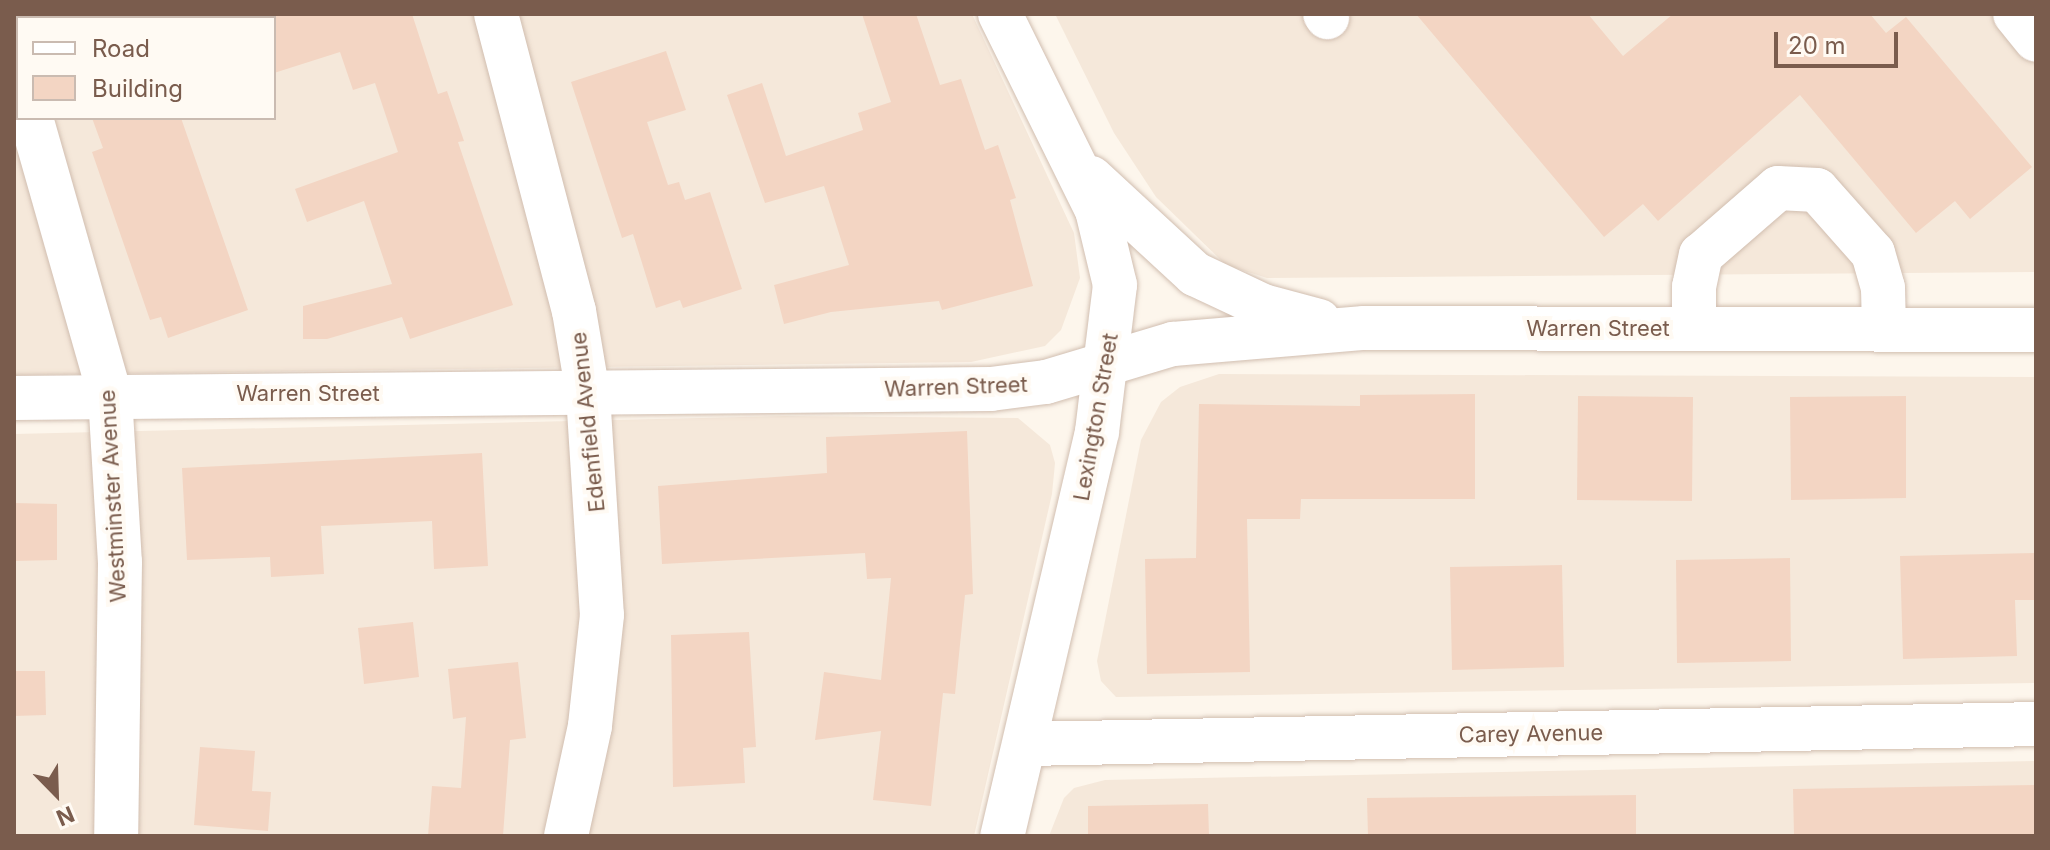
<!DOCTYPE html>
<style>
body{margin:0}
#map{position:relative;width:2050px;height:850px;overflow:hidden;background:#fdf6ec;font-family:Inter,sans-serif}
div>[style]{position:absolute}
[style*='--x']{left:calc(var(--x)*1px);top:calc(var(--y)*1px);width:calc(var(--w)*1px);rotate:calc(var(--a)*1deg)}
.residential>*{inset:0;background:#f5e8da}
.building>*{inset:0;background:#f3d5c3}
.roads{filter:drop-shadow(0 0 2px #d1beb0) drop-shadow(0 0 2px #d1beb0)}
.minor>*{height:44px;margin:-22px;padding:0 22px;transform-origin:22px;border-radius:22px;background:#fff}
span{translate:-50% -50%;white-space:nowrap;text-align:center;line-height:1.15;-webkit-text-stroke:8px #fffaf3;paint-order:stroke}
.street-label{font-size:22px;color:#7a5c4d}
.frame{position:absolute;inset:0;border:16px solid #7a5c4d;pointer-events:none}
.legend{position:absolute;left:16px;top:16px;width:260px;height:104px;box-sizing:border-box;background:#fffaf3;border:2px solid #cabbb1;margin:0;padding:10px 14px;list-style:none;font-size:24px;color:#7a5c4d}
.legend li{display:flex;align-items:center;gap:16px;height:40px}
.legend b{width:40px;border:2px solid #cabbb1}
.north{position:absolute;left:16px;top:754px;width:80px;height:80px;-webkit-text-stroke:6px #fffaf3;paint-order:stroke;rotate:157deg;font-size:22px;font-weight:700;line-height:32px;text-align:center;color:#7a5c4d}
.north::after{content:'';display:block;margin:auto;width:28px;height:36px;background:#7a5c4d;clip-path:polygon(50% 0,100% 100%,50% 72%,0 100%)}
.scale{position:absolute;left:1774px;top:32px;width:124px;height:36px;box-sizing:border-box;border:4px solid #7a5c4d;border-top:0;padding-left:10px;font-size:24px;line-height:28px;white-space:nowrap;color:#7a5c4d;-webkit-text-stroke:6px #fffaf3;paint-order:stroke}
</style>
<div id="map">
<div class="residential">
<div style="clip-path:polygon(evenodd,14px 14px,972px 14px,1074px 233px,1080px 278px,1061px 330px,1045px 346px,971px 362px,14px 375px,14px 14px,18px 18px,274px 18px,274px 118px,18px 118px,18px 18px)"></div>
<div style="clip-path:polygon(1055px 14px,2036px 14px,2036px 272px,1267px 278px,1226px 265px,1156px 197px,1114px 133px)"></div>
<div style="clip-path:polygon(1219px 374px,2036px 377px,2036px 683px,1116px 697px,1101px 681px,1097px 661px,1141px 440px,1161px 402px,1180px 387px)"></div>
<div style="clip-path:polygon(785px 416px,1018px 418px,1050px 445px,1055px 463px,1052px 494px,974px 836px,14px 836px,14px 434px)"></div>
<div style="clip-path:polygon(2036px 761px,2036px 836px,1049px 836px,1064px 798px,1074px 788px,1105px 780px)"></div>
</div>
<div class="building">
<div style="clip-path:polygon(274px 14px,412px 14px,438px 94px,447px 91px,464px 141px,458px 142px,513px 305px,410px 339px,402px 317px,327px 339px,303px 339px,303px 306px,392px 284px,364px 201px,307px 222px,295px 189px,398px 152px,375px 83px,353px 90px,340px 52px,274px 73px)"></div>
<div style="clip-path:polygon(862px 14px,916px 14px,940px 85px,961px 79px,985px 150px,998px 145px,1016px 198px,1010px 200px,1033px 286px,942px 310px,939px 301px,831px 312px,784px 324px,774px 285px,849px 265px,824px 186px,765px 203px,727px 95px,762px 83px,786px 156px,863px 130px,858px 113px,891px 102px)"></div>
<div style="clip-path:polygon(1416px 14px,1588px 14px,1623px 56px,1673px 14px,1870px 14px,1886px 33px,1906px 17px,2032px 167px,1970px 219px,1955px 201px,1916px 233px,1800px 95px,1658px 221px,1643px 204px,1604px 237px)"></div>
<div style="clip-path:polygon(666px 51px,686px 110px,647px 122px,668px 185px,679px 182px,685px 200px,710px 192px,742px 289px,683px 308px,680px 300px,656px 308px,633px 234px,622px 238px,571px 82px)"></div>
<div style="clip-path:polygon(92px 118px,181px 118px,248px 310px,168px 338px,161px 317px,150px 320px,92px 152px,103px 148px)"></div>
<div style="clip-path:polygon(1475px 394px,1475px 499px,1301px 499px,1300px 519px,1247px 519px,1250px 672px,1147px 674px,1145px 559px,1196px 558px,1199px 404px,1360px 406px,1360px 395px)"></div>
<div style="clip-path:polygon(1578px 396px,1693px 397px,1692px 501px,1577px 500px)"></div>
<div style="clip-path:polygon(1906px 396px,1906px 498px,1791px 500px,1790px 397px)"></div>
<div style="clip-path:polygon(967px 431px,973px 594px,965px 595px,955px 694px,943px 693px,931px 806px,873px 800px,881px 731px,815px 740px,824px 672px,881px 680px,891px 578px,867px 579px,865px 553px,662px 564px,658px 486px,827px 473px,826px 437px)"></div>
<div style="clip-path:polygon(482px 453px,488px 566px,434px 569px,432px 521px,321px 526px,324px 574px,271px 577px,270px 557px,187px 560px,182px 468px)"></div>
<div style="clip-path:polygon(14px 503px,57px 504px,57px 560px,14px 561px)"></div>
<div style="clip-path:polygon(2036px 553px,2036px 600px,2015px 600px,2017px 656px,1903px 659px,1900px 556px)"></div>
<div style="clip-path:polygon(1790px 558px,1791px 661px,1677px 663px,1676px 560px)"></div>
<div style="clip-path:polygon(1562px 565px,1564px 667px,1452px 670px,1450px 567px)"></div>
<div style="clip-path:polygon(413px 622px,419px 677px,364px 684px,358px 628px)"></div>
<div style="clip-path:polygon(749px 632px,756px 747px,743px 748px,745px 783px,673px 787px,671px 635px)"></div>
<div style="clip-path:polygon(518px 662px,526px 738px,510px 740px,503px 836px,428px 836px,432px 786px,461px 788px,466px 717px,453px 719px,448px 669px)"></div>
<div style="clip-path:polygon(14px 671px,45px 671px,46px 715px,14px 716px)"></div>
<div style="clip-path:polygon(200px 747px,255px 751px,252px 791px,271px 792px,268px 831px,194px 825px)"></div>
<div style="clip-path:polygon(2036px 785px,2036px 836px,1794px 836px,1793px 789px)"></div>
<div style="clip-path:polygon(1636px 795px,1636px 836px,1368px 836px,1367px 798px)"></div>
<div style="clip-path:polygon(1208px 804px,1209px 836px,1088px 836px,1088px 806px)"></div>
</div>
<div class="roads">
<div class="minor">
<div style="--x:496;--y:14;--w:307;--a:75.3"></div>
<div style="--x:574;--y:311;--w:84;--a:80.4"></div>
<div style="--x:588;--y:394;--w:221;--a:86.4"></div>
<div style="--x:602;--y:615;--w:112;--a:96.2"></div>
<div style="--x:590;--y:726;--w:113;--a:102.3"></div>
<div style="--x:1000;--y:14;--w:219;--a:63.7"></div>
<div style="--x:1097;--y:210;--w:77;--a:76.5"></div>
<div style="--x:1115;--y:285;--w:148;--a:97"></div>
<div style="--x:1097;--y:432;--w:415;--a:103.2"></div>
<div style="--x:1325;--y:14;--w:4;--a:56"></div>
<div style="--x:2015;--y:14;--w:33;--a:51"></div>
<div style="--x:14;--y:63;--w:14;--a:73"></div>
<div style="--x:31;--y:118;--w:288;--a:74.1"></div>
<div style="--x:110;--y:395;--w:167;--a:86.6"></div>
<div style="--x:120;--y:562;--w:274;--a:90.8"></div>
<div style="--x:1091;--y:178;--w:142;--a:42.7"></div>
<div style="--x:1195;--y:274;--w:75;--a:25.2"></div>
<div style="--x:1263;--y:306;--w:58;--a:15"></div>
<div style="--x:1694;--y:329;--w:42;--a:-90"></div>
<div style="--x:1694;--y:287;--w:33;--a:-78"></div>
<div style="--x:1701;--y:255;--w:102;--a:-41"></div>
<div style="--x:1778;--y:188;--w:39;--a:3"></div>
<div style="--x:1817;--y:190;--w:84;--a:48.4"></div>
<div style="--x:1873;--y:253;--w:36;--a:74"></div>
<div style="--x:1883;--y:288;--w:42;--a:88.6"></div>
<div style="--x:14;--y:398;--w:977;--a:-0.53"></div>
<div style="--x:991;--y:389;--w:55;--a:-7.3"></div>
<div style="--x:1046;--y:382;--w:133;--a:-16.7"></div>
<div style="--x:1173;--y:344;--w:192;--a:-4.8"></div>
<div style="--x:1364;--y:328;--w:672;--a:0.17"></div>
<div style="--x:1026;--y:744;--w:1010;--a:-1.13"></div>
</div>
</div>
<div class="street-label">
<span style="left:1598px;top:329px">Warren Street</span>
<span style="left:956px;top:387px;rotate:-2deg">Warren Street</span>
<span style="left:308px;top:394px">Warren Street</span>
<span style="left:1096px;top:417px;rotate:-80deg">Lexington Street</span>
<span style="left:588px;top:422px;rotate:-96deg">Edenfield Avenue</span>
<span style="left:113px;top:496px;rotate:-93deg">Westminster Avenue</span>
<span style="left:1531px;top:734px;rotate:-1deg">Carey Avenue</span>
</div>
<div class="frame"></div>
<ul class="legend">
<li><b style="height:10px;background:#fff"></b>Road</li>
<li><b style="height:22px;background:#f3d5c3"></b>Building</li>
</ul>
<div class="north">N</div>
<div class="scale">20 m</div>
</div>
